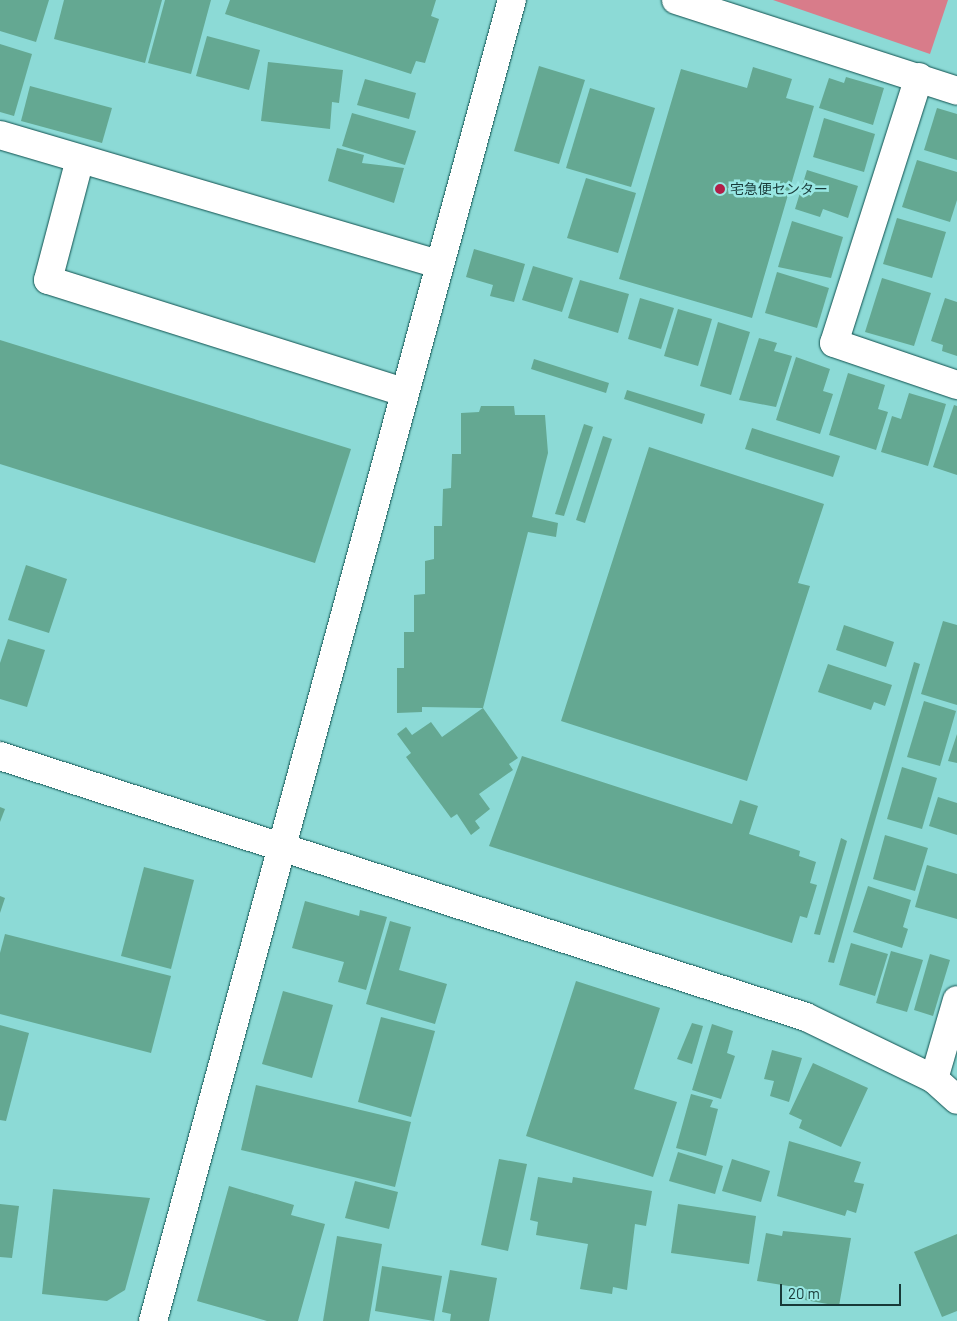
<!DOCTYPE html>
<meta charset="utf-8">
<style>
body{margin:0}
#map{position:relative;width:957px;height:1321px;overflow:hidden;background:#8cdad6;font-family:Barlow,"Noto Sans JP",sans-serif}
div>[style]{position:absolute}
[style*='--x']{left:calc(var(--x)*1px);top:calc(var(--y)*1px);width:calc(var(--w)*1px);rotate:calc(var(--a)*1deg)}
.green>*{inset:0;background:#d87c8a}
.building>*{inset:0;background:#64a892}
.roads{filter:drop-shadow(0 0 1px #0f504e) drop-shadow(0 0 1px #0f504e)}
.street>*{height:28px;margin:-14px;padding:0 14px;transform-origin:14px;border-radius:14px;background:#fff}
.secondary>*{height:28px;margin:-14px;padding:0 14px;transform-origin:14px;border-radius:14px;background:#fff}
.dots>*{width:14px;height:14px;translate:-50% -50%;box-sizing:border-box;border:2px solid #99e7e3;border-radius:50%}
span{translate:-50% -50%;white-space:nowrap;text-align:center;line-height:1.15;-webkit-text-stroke:5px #99e7e3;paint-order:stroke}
.poi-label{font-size:14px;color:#183938}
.left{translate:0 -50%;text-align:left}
.scale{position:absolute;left:780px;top:1284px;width:121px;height:22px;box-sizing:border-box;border:2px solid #183938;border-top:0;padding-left:6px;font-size:15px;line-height:18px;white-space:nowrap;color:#183938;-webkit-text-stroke:4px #99e7e3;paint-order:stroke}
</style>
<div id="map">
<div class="green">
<div style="clip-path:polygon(773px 0,948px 0,930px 54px)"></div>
</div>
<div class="building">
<div style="clip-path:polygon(0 0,49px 0,36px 42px,0 31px)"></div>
<div style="clip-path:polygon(64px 0,162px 0,145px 63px,54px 39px)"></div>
<div style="clip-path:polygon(165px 0,211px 0,191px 74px,148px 63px)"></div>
<div style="clip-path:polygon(230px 0,436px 0,431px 16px,439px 19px,425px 63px,416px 61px,411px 74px,225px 14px)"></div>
<div style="clip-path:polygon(207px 36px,260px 50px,249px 90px,196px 76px)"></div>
<div style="clip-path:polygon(0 44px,32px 54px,14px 116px,0 112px)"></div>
<div style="clip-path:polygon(268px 62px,343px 70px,339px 103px,332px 102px,330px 129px,261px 121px)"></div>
<div style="clip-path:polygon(539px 66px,585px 80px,559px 164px,514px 151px)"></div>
<div style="clip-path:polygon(753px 67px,792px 79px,786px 98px,814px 106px,752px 318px,619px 279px,681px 69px,747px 88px)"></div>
<div style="clip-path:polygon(846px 77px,884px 88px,873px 125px,819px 108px,829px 78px,844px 83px)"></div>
<div style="clip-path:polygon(365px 79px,416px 93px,409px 119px,357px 105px)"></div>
<div style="clip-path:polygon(30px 86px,112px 108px,102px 143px,21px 121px)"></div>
<div style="clip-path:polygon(590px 88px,655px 108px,631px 187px,566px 168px)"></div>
<div style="clip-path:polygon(937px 108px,957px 114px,957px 160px,924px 150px)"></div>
<div style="clip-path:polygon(352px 113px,416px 131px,405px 165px,342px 146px)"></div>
<div style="clip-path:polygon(824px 118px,875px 134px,864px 172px,813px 157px)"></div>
<div style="clip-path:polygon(337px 148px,364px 155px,362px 163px,404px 168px,394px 203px,328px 181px)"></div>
<div style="clip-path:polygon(917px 160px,957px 172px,957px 200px,950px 222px,902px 207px)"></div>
<div style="clip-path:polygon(807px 170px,858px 186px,848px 218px,823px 209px,820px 217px,795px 209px)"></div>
<div style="clip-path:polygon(586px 178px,636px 193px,618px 253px,567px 238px)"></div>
<div style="clip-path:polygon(897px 218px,946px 232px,932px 278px,883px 264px)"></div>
<div style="clip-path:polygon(792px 221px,843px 237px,831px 278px,778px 267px)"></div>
<div style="clip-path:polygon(474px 249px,525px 264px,514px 302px,490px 296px,493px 285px,466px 277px)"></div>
<div style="clip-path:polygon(533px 266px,573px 278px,562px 312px,522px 300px)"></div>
<div style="clip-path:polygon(777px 272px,829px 288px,817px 328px,765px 313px)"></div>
<div style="clip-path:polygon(882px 278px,931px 293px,914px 346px,865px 332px)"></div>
<div style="clip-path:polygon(580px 280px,629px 294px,618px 333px,568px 318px)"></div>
<div style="clip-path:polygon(640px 298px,674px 308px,661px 349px,628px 339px)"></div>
<div style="clip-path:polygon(945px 298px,957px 302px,957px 356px,942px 351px,943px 345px,931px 341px)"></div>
<div style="clip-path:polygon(678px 309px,712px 319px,698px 366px,664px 356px)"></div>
<div style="clip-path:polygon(718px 322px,750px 332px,731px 395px,700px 386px)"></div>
<div style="clip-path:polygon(759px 338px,777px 343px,774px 351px,792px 356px,776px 407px,739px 400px)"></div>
<div style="clip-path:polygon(0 340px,351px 449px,315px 563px,0 464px)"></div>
<div style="clip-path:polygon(796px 357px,830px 369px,823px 391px,833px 394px,820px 434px,776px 420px)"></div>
<div style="clip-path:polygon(534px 359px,609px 383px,606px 393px,531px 369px)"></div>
<div style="clip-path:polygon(848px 373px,885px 385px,878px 409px,888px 412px,876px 450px,829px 435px)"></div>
<div style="clip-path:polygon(627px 390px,705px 414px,702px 424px,624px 399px)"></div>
<div style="clip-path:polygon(909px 393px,946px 404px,928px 466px,881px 452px,892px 416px,901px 419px)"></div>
<div style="clip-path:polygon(954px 405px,957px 406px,957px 475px,933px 467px)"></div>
<div style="clip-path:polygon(481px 406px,514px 406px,515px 415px,545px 415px,548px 453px,532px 517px,558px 523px,556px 537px,528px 532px,483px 708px,422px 707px,422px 712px,397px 713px,397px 668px,404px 668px,404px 632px,414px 632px,414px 595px,425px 594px,425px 561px,434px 559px,434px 526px,442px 526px,443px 489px,451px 488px,452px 454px,461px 454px,461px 413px,479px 412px)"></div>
<div style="clip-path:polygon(584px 424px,593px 427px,564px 516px,555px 514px)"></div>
<div style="clip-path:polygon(752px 428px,840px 456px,833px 477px,745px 449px)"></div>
<div style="clip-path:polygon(603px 436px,612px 439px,585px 523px,576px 520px)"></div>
<div style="clip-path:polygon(649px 447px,824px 504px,798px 583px,810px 586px,747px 781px,561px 721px)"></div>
<div style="clip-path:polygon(26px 565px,67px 579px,49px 633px,8px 620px)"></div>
<div style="clip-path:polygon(943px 621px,957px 625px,957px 705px,921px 694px)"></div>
<div style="clip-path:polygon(844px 625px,894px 642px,886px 667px,836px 650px)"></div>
<div style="clip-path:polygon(8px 639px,45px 650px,27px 707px,0 699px,0 663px)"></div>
<div style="clip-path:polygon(914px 662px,920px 664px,834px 963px,828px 962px)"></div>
<div style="clip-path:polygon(828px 664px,892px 685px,885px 706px,874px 702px,871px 710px,818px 692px)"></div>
<div style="clip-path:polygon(924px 701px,956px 711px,940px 766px,907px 757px)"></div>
<div style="clip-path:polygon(483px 708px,518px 758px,509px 764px,513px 770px,479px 794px,490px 809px,475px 821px,480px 828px,471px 835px,457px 814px,451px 818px,406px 757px,411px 753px,397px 734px,406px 727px,412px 735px,431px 722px,442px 737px)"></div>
<div style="clip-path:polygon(957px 734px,957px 763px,948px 761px)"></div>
<div style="clip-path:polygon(522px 756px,732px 824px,740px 800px,758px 806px,749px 834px,800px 851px,799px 856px,816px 862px,810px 883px,817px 885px,807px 918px,800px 916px,792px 943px,489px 846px)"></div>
<div style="clip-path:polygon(902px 767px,937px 778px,922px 829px,887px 819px)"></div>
<div style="clip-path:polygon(938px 797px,957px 803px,957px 835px,929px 826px)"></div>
<div style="clip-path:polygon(0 807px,5px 809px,0 822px)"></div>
<div style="clip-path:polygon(885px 835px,928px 848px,915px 891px,873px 879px)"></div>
<div style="clip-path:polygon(841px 838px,847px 841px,820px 935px,814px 934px)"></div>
<div style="clip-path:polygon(927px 865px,957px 874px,957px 919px,915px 907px)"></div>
<div style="clip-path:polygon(144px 867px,194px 880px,171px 969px,121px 956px)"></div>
<div style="clip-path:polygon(868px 886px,911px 900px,903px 927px,908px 929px,902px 948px,853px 932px)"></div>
<div style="clip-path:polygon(0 896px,5px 898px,0 913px)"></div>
<div style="clip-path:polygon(305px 901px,359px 916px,360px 910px,387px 917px,366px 990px,338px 982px,344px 962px,292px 948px)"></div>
<div style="clip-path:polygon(390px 921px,411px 927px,399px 970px,447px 984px,435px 1024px,366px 1004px)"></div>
<div style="clip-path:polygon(5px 934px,171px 976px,151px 1053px,0 1014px,0 953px)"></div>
<div style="clip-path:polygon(851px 943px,888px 954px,875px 996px,839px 985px)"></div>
<div style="clip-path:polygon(891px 951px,923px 960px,907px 1012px,876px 1003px)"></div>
<div style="clip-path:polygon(930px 954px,950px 960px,933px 1016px,914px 1010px)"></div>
<div style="clip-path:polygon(576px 981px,660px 1008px,634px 1089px,677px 1102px,653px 1177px,526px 1136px)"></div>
<div style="clip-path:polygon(283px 991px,333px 1005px,312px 1078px,262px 1064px)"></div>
<div style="clip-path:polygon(381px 1017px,435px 1031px,411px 1117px,358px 1102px)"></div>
<div style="clip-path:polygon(692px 1023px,703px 1026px,692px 1064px,677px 1059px)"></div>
<div style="clip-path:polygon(712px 1024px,733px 1031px,727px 1053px,735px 1056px,721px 1099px,692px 1090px)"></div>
<div style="clip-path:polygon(0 1025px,29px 1033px,6px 1121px,0 1120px)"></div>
<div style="clip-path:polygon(772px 1050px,802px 1058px,789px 1102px,770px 1096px,774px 1081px,764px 1079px)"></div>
<div style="clip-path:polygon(813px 1063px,868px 1088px,841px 1147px,799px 1128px,802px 1120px,789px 1114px)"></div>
<div style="clip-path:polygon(256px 1085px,411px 1122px,395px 1187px,241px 1150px)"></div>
<div style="clip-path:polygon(691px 1094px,713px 1100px,710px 1107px,718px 1109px,706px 1156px,676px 1148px)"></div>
<div style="clip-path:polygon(789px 1141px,861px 1162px,854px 1182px,864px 1184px,856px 1213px,847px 1210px,845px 1216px,777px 1196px)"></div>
<div style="clip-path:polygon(678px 1152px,723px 1166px,715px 1194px,669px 1181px)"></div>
<div style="clip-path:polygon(499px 1159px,527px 1164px,508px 1251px,481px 1245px)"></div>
<div style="clip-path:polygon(732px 1159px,770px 1171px,761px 1202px,722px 1191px)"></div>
<div style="clip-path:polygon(538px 1177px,572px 1183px,573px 1177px,652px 1191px,646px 1226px,635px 1224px,627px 1290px,613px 1287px,612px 1294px,580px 1289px,588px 1244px,536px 1235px,538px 1222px,530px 1220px)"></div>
<div style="clip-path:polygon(355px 1181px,398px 1192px,389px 1229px,345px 1218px)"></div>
<div style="clip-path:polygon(229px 1186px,294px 1205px,291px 1215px,325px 1224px,298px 1321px,267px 1321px,197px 1301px)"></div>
<div style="clip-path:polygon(53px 1189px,150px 1198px,125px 1290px,107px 1301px,42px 1294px)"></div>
<div style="clip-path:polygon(0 1204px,19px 1206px,12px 1258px,0 1257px)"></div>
<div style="clip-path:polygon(678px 1204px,756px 1216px,749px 1264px,671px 1253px)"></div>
<div style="clip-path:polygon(783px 1231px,851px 1238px,839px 1306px,805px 1300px,807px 1289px,757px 1281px,766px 1233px,782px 1236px)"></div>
<div style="clip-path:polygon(957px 1234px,957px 1311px,942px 1317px,914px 1252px)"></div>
<div style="clip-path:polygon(337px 1236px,382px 1244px,369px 1321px,323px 1321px)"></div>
<div style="clip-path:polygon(382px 1266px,442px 1276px,434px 1321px,375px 1311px)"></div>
<div style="clip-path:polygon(450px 1270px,497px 1278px,489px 1321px,450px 1321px,451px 1314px,442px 1312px)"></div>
</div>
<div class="roads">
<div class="street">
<div style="--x:676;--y:0;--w:295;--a:17.9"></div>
<div style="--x:919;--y:77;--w:279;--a:107.7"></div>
<div style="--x:834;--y:343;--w:130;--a:18.9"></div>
<div style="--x:0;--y:135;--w:458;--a:16.4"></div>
<div style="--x:80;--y:159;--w:125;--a:104.8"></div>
<div style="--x:48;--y:280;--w:373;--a:17.5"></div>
<div style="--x:934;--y:1079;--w:82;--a:-73.8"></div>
</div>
<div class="secondary">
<div style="--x:0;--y:756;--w:847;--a:17.94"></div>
<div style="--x:806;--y:1017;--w:142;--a:25.8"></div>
<div style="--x:934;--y:1079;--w:31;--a:42"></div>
<div style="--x:153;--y:1321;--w:1369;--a:-74.8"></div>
</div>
</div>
<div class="dots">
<div style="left:720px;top:189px;background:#b11e48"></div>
</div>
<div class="poi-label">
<span class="left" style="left:730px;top:189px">宅急便センター</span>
</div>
<div class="scale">20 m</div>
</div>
